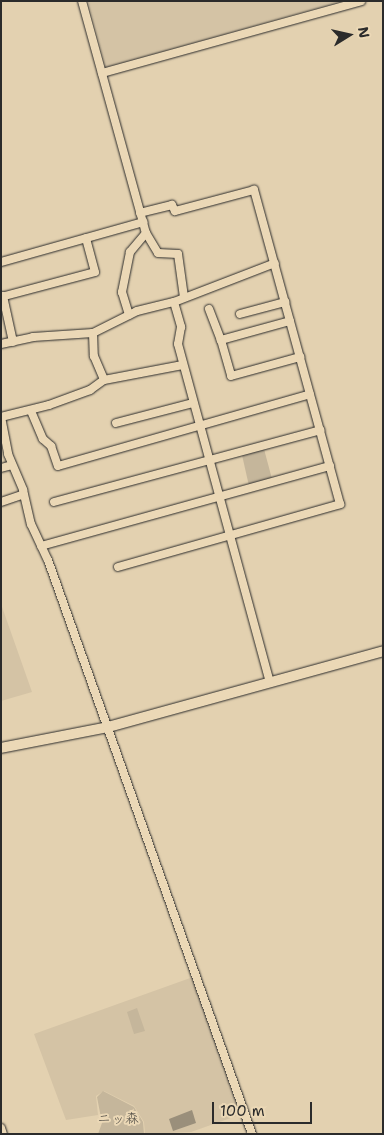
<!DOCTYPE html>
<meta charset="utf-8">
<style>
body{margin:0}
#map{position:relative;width:384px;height:1135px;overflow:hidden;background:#e3d1b0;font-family:"Shantell Sans","Klee One",sans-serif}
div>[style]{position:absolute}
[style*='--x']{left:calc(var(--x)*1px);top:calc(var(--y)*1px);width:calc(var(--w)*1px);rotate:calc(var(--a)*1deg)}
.built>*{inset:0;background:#d4c3a5}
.green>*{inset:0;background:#c5b69b}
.water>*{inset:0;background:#9a8f7b}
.roads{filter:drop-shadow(0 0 1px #2b2b2b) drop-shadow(0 0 1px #2b2b2b)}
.minor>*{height:8px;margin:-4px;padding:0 4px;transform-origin:4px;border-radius:4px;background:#ebd8b6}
.tertiary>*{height:10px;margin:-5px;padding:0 5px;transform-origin:5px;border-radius:5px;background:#ebd8b6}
span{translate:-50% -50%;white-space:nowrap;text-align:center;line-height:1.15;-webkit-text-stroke:4px #ebd8b6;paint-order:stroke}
.park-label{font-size:14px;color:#4a4741}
.frame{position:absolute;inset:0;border:2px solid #2b2b2b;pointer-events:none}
.north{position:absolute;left:324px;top:10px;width:50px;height:50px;-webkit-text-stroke:4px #ebd8b6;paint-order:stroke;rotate:80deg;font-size:14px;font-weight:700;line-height:20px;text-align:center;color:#2b2b2b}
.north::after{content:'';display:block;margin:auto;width:18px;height:22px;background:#2b2b2b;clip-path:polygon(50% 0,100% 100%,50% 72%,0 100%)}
.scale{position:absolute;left:212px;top:1102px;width:100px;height:22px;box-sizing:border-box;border:2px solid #2b2b2b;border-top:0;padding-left:6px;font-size:15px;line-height:18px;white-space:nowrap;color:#2b2b2b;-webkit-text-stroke:4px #ebd8b6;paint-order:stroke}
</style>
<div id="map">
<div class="built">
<div style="clip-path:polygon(88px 1px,342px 1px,106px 68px)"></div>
<div style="clip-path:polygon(1px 604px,32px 692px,1px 701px)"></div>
<div style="clip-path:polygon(193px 977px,242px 1114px,191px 1132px,145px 1134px,144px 1122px,134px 1106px,104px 1091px,96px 1096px,98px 1115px,66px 1120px,34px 1034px)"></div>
</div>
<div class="green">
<div style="clip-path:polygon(264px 449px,272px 479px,249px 486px,242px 455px)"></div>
<div style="clip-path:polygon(137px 1008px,145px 1031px,134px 1034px,127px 1012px)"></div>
<div style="clip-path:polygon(103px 1091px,134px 1107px,143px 1122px,144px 1134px,98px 1134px,102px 1123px,97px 1097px)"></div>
</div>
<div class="water">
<div style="clip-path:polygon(192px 1110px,196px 1123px,173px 1131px,169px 1119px)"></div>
</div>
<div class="roads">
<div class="minor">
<div style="--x:82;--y:1;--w:241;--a:74.6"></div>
<div style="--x:146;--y:233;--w:25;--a:130"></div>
<div style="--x:130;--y:252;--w:41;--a:101.3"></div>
<div style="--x:122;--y:292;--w:24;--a:73"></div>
<div style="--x:102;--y:73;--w:269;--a:-15.5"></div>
<div style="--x:146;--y:233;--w:23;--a:59"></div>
<div style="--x:158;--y:253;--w:20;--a:3"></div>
<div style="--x:178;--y:254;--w:43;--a:82.1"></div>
<div style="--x:1;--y:262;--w:148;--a:-15.7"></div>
<div style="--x:3;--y:296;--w:47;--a:77.7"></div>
<div style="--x:1;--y:297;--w:97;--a:-14.9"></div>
<div style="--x:95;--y:272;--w:35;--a:-105"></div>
<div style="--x:174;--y:302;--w:26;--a:74"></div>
<div style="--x:181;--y:327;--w:17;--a:100"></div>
<div style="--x:178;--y:344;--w:351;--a:74.8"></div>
<div style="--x:209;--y:309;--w:33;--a:69"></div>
<div style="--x:240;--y:314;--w:47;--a:-14.9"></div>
<div style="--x:290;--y:321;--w:72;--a:164.6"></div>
<div style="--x:221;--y:340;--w:37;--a:74"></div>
<div style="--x:231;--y:376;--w:72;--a:-15.4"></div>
<div style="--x:93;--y:333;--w:23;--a:88"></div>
<div style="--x:94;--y:356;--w:26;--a:67"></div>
<div style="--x:1;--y:344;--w:33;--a:-12"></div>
<div style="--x:33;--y:337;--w:60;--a:-3.8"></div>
<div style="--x:93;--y:333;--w:49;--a:-26.6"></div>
<div style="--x:137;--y:311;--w:38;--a:-14"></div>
<div style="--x:174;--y:302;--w:108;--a:-21.1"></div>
<div style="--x:31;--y:411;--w:30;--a:67"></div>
<div style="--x:43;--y:439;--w:11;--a:41"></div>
<div style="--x:51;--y:446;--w:21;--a:71"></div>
<div style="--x:58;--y:466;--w:262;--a:-15.9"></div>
<div style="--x:1;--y:417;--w:38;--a:79"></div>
<div style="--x:8;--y:454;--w:39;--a:67"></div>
<div style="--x:23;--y:490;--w:35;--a:77"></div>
<div style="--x:31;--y:524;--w:40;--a:65"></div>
<div style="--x:48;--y:560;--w:609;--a:70.43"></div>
<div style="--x:1;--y:417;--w:49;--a:-14"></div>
<div style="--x:49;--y:405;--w:44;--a:-20.1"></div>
<div style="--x:90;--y:390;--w:17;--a:-36"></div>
<div style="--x:104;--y:380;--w:80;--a:-10.8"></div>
<div style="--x:116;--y:423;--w:80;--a:-14.6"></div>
<div style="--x:1;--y:468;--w:11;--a:-15"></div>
<div style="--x:1;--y:502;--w:24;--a:-19"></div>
<div style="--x:54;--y:502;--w:276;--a:-15.1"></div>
<div style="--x:41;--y:546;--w:300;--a:-15.5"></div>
<div style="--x:118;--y:567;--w:231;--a:-15.8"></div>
<div style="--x:340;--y:504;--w:326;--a:-105.3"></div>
<div style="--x:254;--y:190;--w:82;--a:165.1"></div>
<div style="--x:175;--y:211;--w:7;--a:-117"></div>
<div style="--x:172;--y:205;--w:33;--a:166"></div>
<div style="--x:1;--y:1128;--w:6;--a:72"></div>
</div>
<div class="tertiary">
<div style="--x:1;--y:748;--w:109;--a:-11.1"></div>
<div style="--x:108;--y:727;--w:285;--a:-15.4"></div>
</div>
</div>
<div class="park-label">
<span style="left:118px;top:1118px">ニッ森</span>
</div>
<div class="frame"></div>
<div class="north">N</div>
<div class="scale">100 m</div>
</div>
